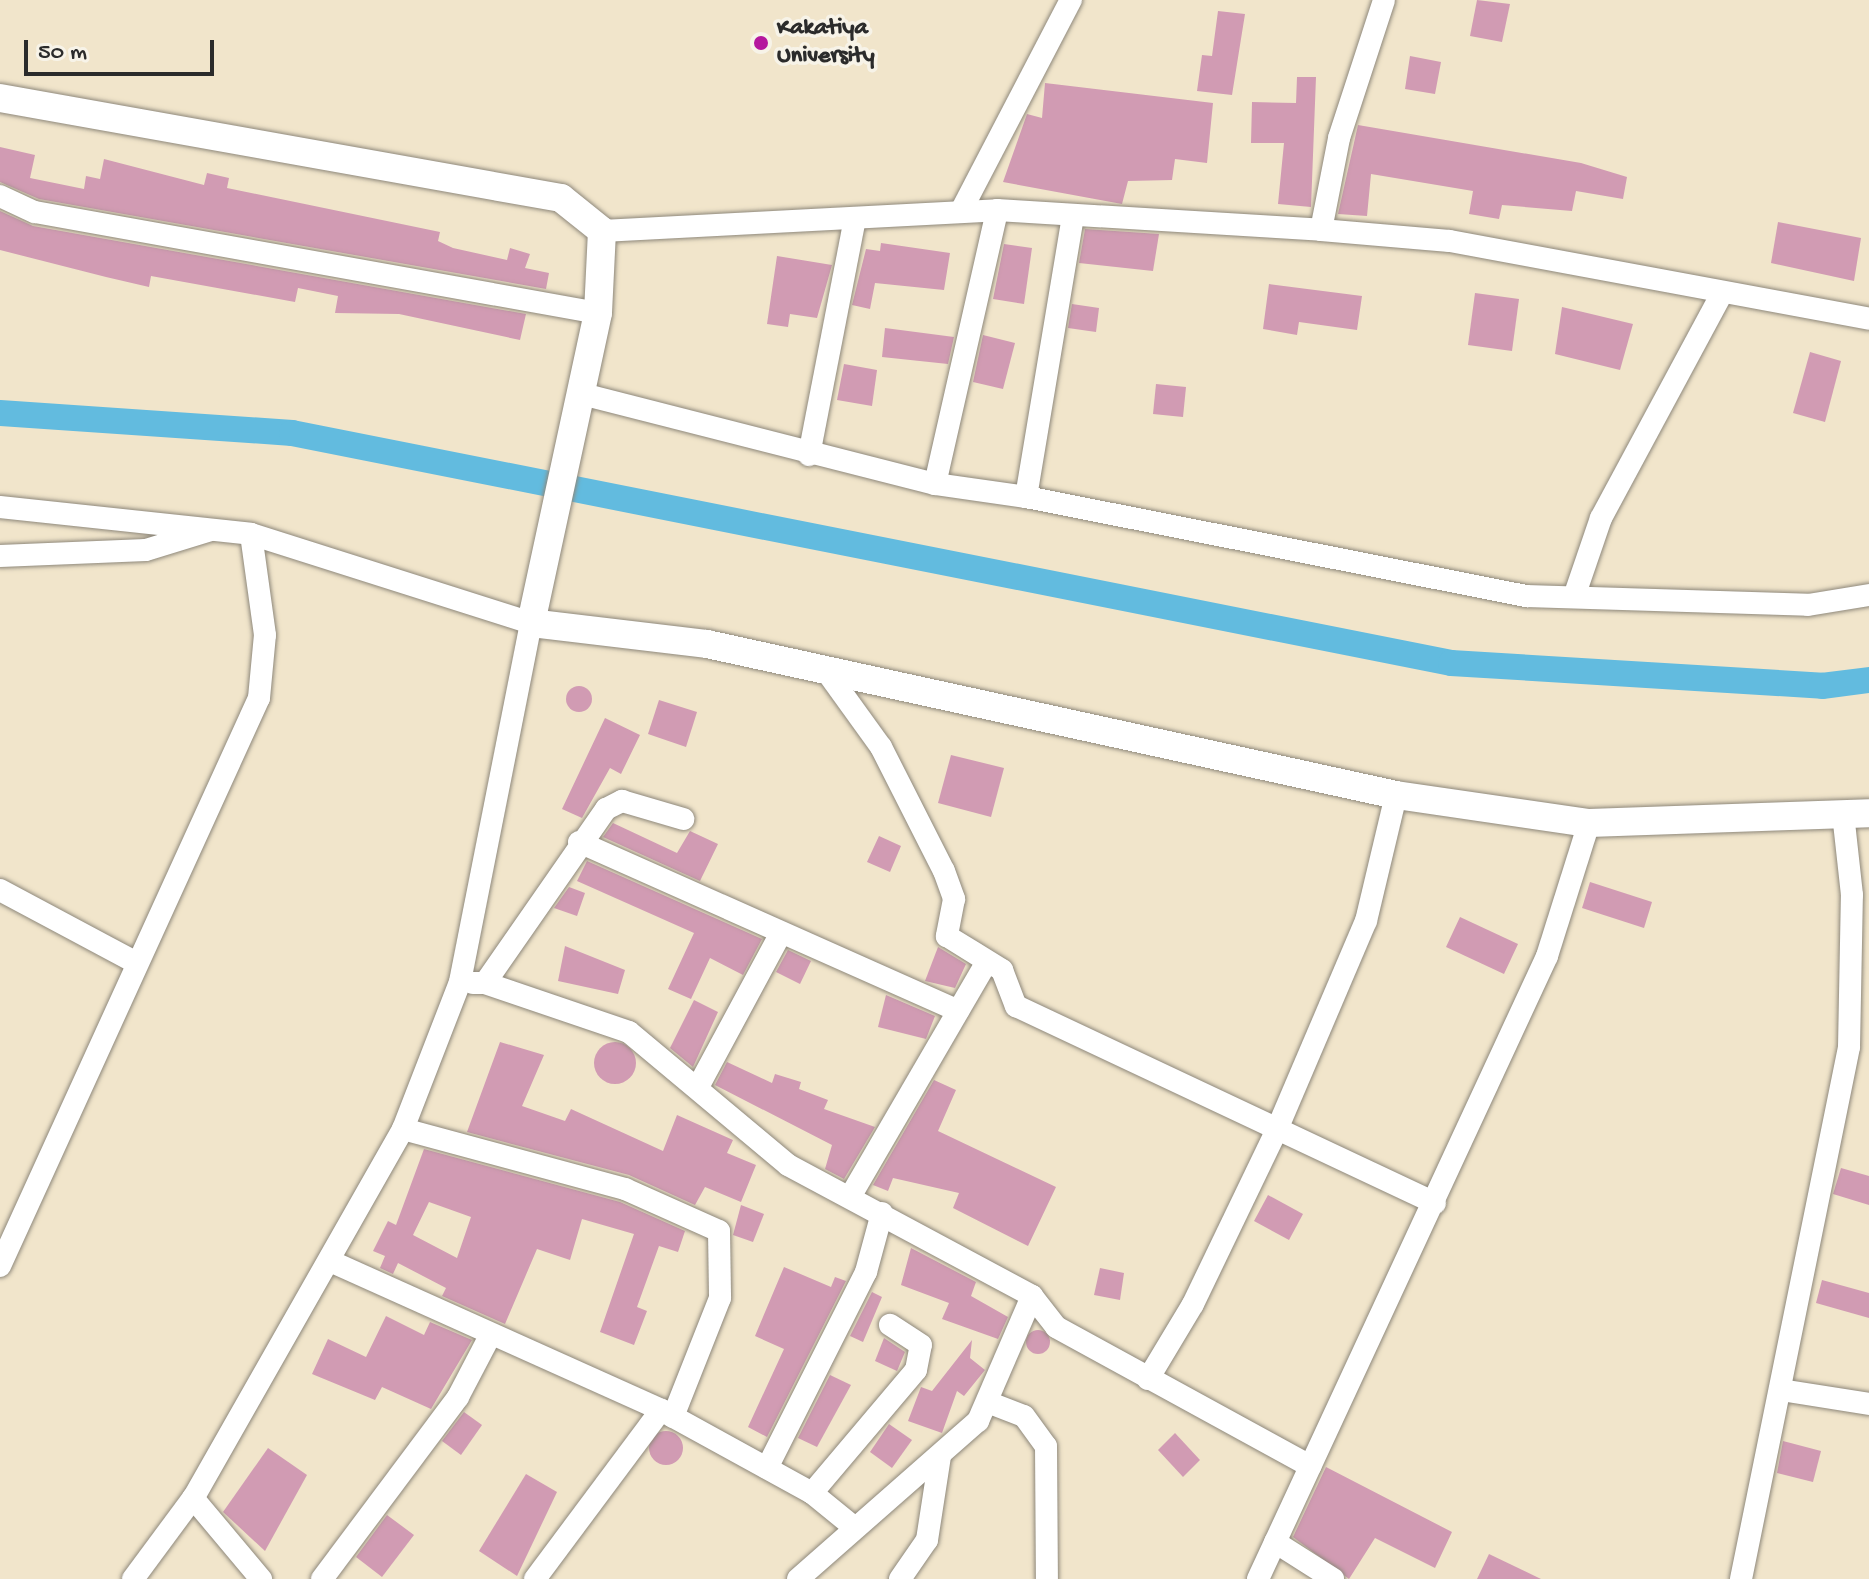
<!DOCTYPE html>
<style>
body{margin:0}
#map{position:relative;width:1869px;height:1579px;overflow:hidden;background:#f1e5cb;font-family:"Gochi Hand",sans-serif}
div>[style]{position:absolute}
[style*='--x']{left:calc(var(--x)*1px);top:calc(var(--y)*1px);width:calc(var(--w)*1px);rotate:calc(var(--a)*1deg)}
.canal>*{height:26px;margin:-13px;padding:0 13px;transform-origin:13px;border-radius:13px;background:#62bbdf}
.building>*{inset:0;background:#d19bb3}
.round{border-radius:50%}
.roads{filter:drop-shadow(0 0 2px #8e887b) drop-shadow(0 0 2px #8e887b)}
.minor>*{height:22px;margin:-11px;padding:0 11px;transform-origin:11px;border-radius:11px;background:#fff}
.tertiary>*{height:28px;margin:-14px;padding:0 14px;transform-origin:14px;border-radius:14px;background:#fff}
.dots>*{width:22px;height:22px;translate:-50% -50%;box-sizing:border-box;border:4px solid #f7f3e8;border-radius:50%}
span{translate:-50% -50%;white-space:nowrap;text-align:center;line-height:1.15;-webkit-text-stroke:7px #f7f3e8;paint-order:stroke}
.poi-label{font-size:24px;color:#2b2b2b;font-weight:700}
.left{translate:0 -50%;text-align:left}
.scale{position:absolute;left:24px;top:40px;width:190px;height:36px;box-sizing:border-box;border:4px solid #2b2b2b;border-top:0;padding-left:10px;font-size:24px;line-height:28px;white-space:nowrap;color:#2b2b2b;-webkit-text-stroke:6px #f7f3e8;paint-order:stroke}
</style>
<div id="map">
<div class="canal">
<div style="--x:0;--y:413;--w:293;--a:3.9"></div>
<div style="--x:292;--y:433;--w:1182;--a:11.22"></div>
<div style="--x:1451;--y:663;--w:372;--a:3.5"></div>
<div style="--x:1822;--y:686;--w:47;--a:-7.3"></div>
</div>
<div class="building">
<div style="clip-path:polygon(1477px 0,1510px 4px,1502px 42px,1470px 36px)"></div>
<div style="clip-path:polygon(1218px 11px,1245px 14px,1232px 95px,1197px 91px,1202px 55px,1212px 56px)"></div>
<div style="clip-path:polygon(1410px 56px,1441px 62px,1435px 94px,1405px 89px)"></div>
<div style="clip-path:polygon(1297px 77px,1316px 77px,1311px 207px,1278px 204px,1284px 143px,1251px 143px,1252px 102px,1296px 103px)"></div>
<div style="clip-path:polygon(1045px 83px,1213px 103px,1207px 163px,1175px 159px,1172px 180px,1128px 181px,1122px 204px,1003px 182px,1027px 114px,1042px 118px)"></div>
<div style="clip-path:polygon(1358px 125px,1581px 163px,1627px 177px,1623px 199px,1576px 191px,1572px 211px,1502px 205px,1499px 219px,1469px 214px,1473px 191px,1371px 174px,1367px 216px,1338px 214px)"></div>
<div style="clip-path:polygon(0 147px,35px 155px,30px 178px,84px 189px,86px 176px,100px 179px,104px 159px,204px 185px,207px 173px,229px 178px,227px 188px,440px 232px,438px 241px,453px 248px,507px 260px,510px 248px,530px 254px,525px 268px,549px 273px,546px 289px,39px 199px,0 182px)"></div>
<div style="clip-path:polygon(0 211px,33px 226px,526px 314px,520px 340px,399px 314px,335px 313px,338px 296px,298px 288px,295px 302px,151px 276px,149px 287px,106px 277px,0 250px)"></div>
<div style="clip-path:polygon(1778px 222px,1861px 238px,1854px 281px,1771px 263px)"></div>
<div style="clip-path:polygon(1085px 229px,1159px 234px,1153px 271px,1079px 263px)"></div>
<div style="clip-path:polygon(881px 243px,950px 253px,944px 290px,875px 283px,870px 309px,852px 305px,866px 249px,880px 251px)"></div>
<div style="clip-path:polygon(1004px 244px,1032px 248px,1024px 304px,993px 299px)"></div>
<div style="clip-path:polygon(777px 256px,832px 265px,817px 318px,790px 314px,788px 327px,767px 324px)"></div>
<div style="clip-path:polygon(1269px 284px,1362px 296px,1357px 330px,1299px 322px,1297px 335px,1263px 329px)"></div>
<div style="clip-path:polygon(1475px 293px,1519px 299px,1512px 351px,1468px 345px)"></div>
<div style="clip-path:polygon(1072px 304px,1099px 308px,1096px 332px,1068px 328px)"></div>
<div style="clip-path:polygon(1562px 307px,1633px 324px,1620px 370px,1555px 354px)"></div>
<div style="clip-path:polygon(885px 328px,954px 337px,948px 364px,882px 357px)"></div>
<div style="clip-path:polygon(983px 335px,1015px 343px,1003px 389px,973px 382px)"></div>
<div style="clip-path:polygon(1810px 352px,1841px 361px,1825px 422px,1793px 413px)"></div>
<div style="clip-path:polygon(844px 364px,877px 370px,872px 406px,837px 400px)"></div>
<div style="clip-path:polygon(1156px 384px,1186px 387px,1183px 417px,1153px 414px)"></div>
<div class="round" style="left:566px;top:686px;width:26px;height:26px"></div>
<div style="clip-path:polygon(659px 700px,697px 712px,686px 747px,648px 734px)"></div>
<div style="clip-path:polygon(605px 718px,640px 735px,621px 774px,610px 768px,582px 818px,562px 809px)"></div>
<div style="clip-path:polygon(951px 755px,1004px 768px,991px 817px,938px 803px)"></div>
<div style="clip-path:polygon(613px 823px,677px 853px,690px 831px,718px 844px,700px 881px,603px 837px)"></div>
<div style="clip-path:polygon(879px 836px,901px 846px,890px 872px,867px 862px)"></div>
<div style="clip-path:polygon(587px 861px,762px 939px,743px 975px,710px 958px,691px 999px,668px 989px,694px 933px,577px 881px)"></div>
<div style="clip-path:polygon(1590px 882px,1652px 902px,1644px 928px,1582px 908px)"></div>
<div style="clip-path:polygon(569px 887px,585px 893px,577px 916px,554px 908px)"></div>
<div style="clip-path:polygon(1460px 917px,1518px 944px,1504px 974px,1446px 947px)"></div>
<div style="clip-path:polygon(565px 946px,625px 970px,618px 994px,558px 981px)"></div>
<div style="clip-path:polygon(938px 947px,966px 964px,955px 988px,925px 981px)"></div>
<div style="clip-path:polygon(788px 950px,811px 961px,800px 984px,776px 972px)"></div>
<div style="clip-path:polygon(886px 995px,935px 1016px,926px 1039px,878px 1027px)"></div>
<div style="clip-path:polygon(694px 1000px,718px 1012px,693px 1067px,670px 1048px)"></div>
<div style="clip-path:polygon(500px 1042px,544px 1055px,522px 1106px,565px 1121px,571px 1109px,663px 1151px,677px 1115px,733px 1140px,727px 1153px,756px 1165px,741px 1202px,705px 1187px,695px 1205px,629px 1175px,467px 1132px)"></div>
<div class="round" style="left:594px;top:1042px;width:42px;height:42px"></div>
<div style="clip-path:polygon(727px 1062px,772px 1083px,775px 1074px,801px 1082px,799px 1089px,828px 1100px,824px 1109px,875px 1127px,844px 1179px,825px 1169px,832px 1145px,715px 1085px)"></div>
<div style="clip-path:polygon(934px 1080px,956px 1090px,938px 1131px,1056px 1187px,1028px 1246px,953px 1208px,959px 1193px,893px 1178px,888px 1191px,873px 1185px)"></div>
<div style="clip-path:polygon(evenodd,424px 1149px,620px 1202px,685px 1231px,678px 1252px,659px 1246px,637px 1307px,647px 1311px,634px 1345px,600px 1332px,634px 1234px,582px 1219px,570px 1260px,537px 1249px,505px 1324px,442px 1296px,446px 1288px,398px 1263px,393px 1274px,380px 1268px,385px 1256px,373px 1251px,388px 1221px,396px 1225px,424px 1149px,429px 1202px,471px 1217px,457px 1258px,413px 1235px,429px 1202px)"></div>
<div style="clip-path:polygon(1841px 1168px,1869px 1176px,1869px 1205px,1833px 1194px)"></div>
<div style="clip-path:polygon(1268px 1195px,1303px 1214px,1289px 1240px,1254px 1221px)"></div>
<div style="clip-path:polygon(741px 1205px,764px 1214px,753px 1242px,733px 1235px)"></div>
<div style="clip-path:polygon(911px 1248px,976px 1282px,971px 1296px,1008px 1317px,998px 1339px,942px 1319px,949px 1303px,901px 1285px)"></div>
<div style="clip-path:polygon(784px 1267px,831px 1287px,835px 1277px,846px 1281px,767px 1437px,748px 1427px,784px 1349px,755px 1336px)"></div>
<div style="clip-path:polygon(1100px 1268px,1124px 1273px,1120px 1300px,1094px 1295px)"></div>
<div style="clip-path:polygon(1822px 1280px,1869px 1293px,1869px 1318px,1816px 1303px)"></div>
<div style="clip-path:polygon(872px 1292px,882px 1297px,863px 1342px,850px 1336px)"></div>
<div style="clip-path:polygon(386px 1316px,424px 1335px,430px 1322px,472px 1340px,431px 1409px,382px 1387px,375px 1400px,312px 1374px,328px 1339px,366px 1357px)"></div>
<div class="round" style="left:1026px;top:1330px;width:24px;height:24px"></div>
<div style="clip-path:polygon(884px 1338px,905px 1352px,897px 1371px,875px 1361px)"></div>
<div style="clip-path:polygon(972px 1340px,970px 1358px,985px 1370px,964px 1396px,957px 1391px,942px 1433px,908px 1421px,921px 1387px,932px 1391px)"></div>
<div style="clip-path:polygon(830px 1375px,851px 1385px,817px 1447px,798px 1438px)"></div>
<div style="clip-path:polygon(464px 1412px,482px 1425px,461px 1455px,442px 1441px)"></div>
<div style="clip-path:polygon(889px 1424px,912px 1440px,892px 1468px,870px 1452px)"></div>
<div class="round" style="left:649px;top:1431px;width:34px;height:34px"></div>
<div style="clip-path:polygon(1175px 1433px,1200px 1460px,1183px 1477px,1158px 1450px)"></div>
<div style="clip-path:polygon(1783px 1441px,1821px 1451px,1813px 1482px,1777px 1473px)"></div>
<div style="clip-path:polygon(268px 1448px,307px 1475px,265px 1551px,223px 1512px)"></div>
<div style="clip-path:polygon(1326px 1467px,1452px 1532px,1435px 1568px,1375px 1538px,1349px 1579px,1293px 1537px)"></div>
<div style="clip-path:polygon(526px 1474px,557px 1492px,517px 1576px,479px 1551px)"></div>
<div style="clip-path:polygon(387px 1515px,414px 1535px,382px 1577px,356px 1557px)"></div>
<div style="clip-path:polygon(1489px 1554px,1541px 1579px,1477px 1579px)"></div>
</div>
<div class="roads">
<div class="minor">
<div style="--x:0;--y:196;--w:38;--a:25"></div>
<div style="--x:35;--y:212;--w:572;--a:10.17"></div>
<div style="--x:961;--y:211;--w:238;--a:-62.5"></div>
<div style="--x:1321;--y:230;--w:94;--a:-78.9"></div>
<div style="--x:1339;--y:138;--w:145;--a:-71.9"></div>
<div style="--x:602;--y:231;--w:396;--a:-3"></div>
<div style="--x:997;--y:210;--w:325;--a:3.5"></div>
<div style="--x:1321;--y:230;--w:129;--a:4.9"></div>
<div style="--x:1450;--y:241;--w:426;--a:10.5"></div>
<div style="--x:582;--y:394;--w:364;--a:14.3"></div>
<div style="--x:935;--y:484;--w:92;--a:8.1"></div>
<div style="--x:1026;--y:497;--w:285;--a:-80.5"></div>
<div style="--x:809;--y:455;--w:241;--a:-79"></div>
<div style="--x:935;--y:484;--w:281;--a:-77.2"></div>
<div style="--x:1026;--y:497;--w:510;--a:11.2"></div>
<div style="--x:1526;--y:596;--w:282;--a:1.8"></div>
<div style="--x:1808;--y:605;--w:62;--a:-9.3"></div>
<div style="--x:0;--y:507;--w:252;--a:6.1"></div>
<div style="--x:251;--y:534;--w:294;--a:17.6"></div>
<div style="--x:531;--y:623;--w:366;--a:101.2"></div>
<div style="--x:460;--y:982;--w:158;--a:111.2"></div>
<div style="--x:403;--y:1129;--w:425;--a:119.6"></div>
<div style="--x:193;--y:1498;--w:106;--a:50"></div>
<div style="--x:0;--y:556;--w:146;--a:-2.4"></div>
<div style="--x:146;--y:550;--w:68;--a:-17.1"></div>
<div style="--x:1575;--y:594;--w:80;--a:-71.1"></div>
<div style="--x:1601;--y:518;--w:255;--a:-61.7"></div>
<div style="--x:824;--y:668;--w:97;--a:54.2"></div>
<div style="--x:881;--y:747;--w:139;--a:63.1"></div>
<div style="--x:944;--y:871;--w:30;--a:70"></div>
<div style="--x:954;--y:899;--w:38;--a:101"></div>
<div style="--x:947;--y:936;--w:65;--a:31.7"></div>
<div style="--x:1002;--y:970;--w:39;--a:69"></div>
<div style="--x:1016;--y:1006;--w:463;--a:25.2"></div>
<div style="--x:579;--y:842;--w:415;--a:24"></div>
<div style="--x:0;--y:890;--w:155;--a:28.1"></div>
<div style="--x:473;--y:983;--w:12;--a:0"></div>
<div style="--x:485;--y:983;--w:212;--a:-55.2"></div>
<div style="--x:606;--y:809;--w:18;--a:-27"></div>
<div style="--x:622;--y:801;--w:64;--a:16.4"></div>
<div style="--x:485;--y:983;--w:152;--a:18.8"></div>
<div style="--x:629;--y:1032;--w:207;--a:39.9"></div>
<div style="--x:788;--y:1165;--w:277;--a:28.2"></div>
<div style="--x:1032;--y:1296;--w:39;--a:52"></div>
<div style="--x:1056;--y:1327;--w:290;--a:28.7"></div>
<div style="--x:698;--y:1087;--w:175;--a:-61.7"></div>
<div style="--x:403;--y:1129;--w:230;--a:15.1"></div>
<div style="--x:625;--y:1189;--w:103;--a:24.1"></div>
<div style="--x:719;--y:1231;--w:67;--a:89.1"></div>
<div style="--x:720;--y:1298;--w:128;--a:111.6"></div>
<div style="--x:850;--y:1197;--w:271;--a:-59.8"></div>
<div style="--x:330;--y:1261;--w:363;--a:24.2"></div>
<div style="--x:661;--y:1410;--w:172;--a:28.8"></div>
<div style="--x:812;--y:1493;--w:55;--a:39.1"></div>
<div style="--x:0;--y:1266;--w:624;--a:-65.49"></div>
<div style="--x:259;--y:698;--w:63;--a:-84.6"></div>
<div style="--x:265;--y:635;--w:102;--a:-97.9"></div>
<div style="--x:1148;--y:1379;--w:87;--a:-59"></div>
<div style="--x:1193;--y:1304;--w:196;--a:-64.3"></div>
<div style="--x:1278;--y:1127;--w:224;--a:-66.9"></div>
<div style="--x:1366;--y:921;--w:130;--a:-76.6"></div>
<div style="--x:1781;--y:1390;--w:89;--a:9"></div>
<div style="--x:990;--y:1403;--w:36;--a:21"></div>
<div style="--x:1024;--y:1416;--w:37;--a:54"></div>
<div style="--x:1046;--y:1446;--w:133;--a:89.6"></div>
<div style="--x:767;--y:1468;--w:220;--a:-63.2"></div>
<div style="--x:866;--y:1272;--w:61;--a:-74.8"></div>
<div style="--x:812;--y:1493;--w:161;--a:-49.8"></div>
<div style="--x:916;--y:1370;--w:25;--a:-79"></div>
<div style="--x:921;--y:1345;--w:37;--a:-147"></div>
<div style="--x:1275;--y:1542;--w:69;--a:32.5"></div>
<div style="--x:133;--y:1579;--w:101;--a:-53.5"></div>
<div style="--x:322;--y:1579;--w:227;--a:-53.2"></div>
<div style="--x:458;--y:1397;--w:71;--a:-62.4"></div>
<div style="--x:535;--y:1579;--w:211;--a:-53.3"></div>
<div style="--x:798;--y:1579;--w:240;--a:-41.3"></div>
<div style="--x:978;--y:1421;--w:136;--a:-66.6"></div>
<div style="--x:900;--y:1579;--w:47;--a:-55.3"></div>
<div style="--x:927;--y:1540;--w:85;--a:-81.2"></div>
<div style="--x:1258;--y:1579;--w:687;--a:-65.11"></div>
<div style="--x:1547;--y:956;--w:139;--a:-72.5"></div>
<div style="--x:1741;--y:1579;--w:543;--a:-78.52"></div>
<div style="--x:1849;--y:1047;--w:152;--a:-88.9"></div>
<div style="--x:1852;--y:895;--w:81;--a:-96.3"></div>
</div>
<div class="tertiary">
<div style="--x:0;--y:98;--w:570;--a:10.11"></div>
<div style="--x:561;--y:198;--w:53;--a:38.8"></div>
<div style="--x:602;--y:231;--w:82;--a:92.8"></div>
<div style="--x:598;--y:313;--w:317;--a:102.2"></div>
<div style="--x:531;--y:623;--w:177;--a:6.8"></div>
<div style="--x:707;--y:644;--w:705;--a:12.36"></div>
<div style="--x:1396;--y:795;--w:195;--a:8.3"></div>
<div style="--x:1589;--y:823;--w:280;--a:-2"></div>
</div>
</div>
<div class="dots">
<div style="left:761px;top:43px;background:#b5179e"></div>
</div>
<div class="poi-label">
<span class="left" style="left:777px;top:43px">Kakatiya<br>University</span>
</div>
<div class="scale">50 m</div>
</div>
